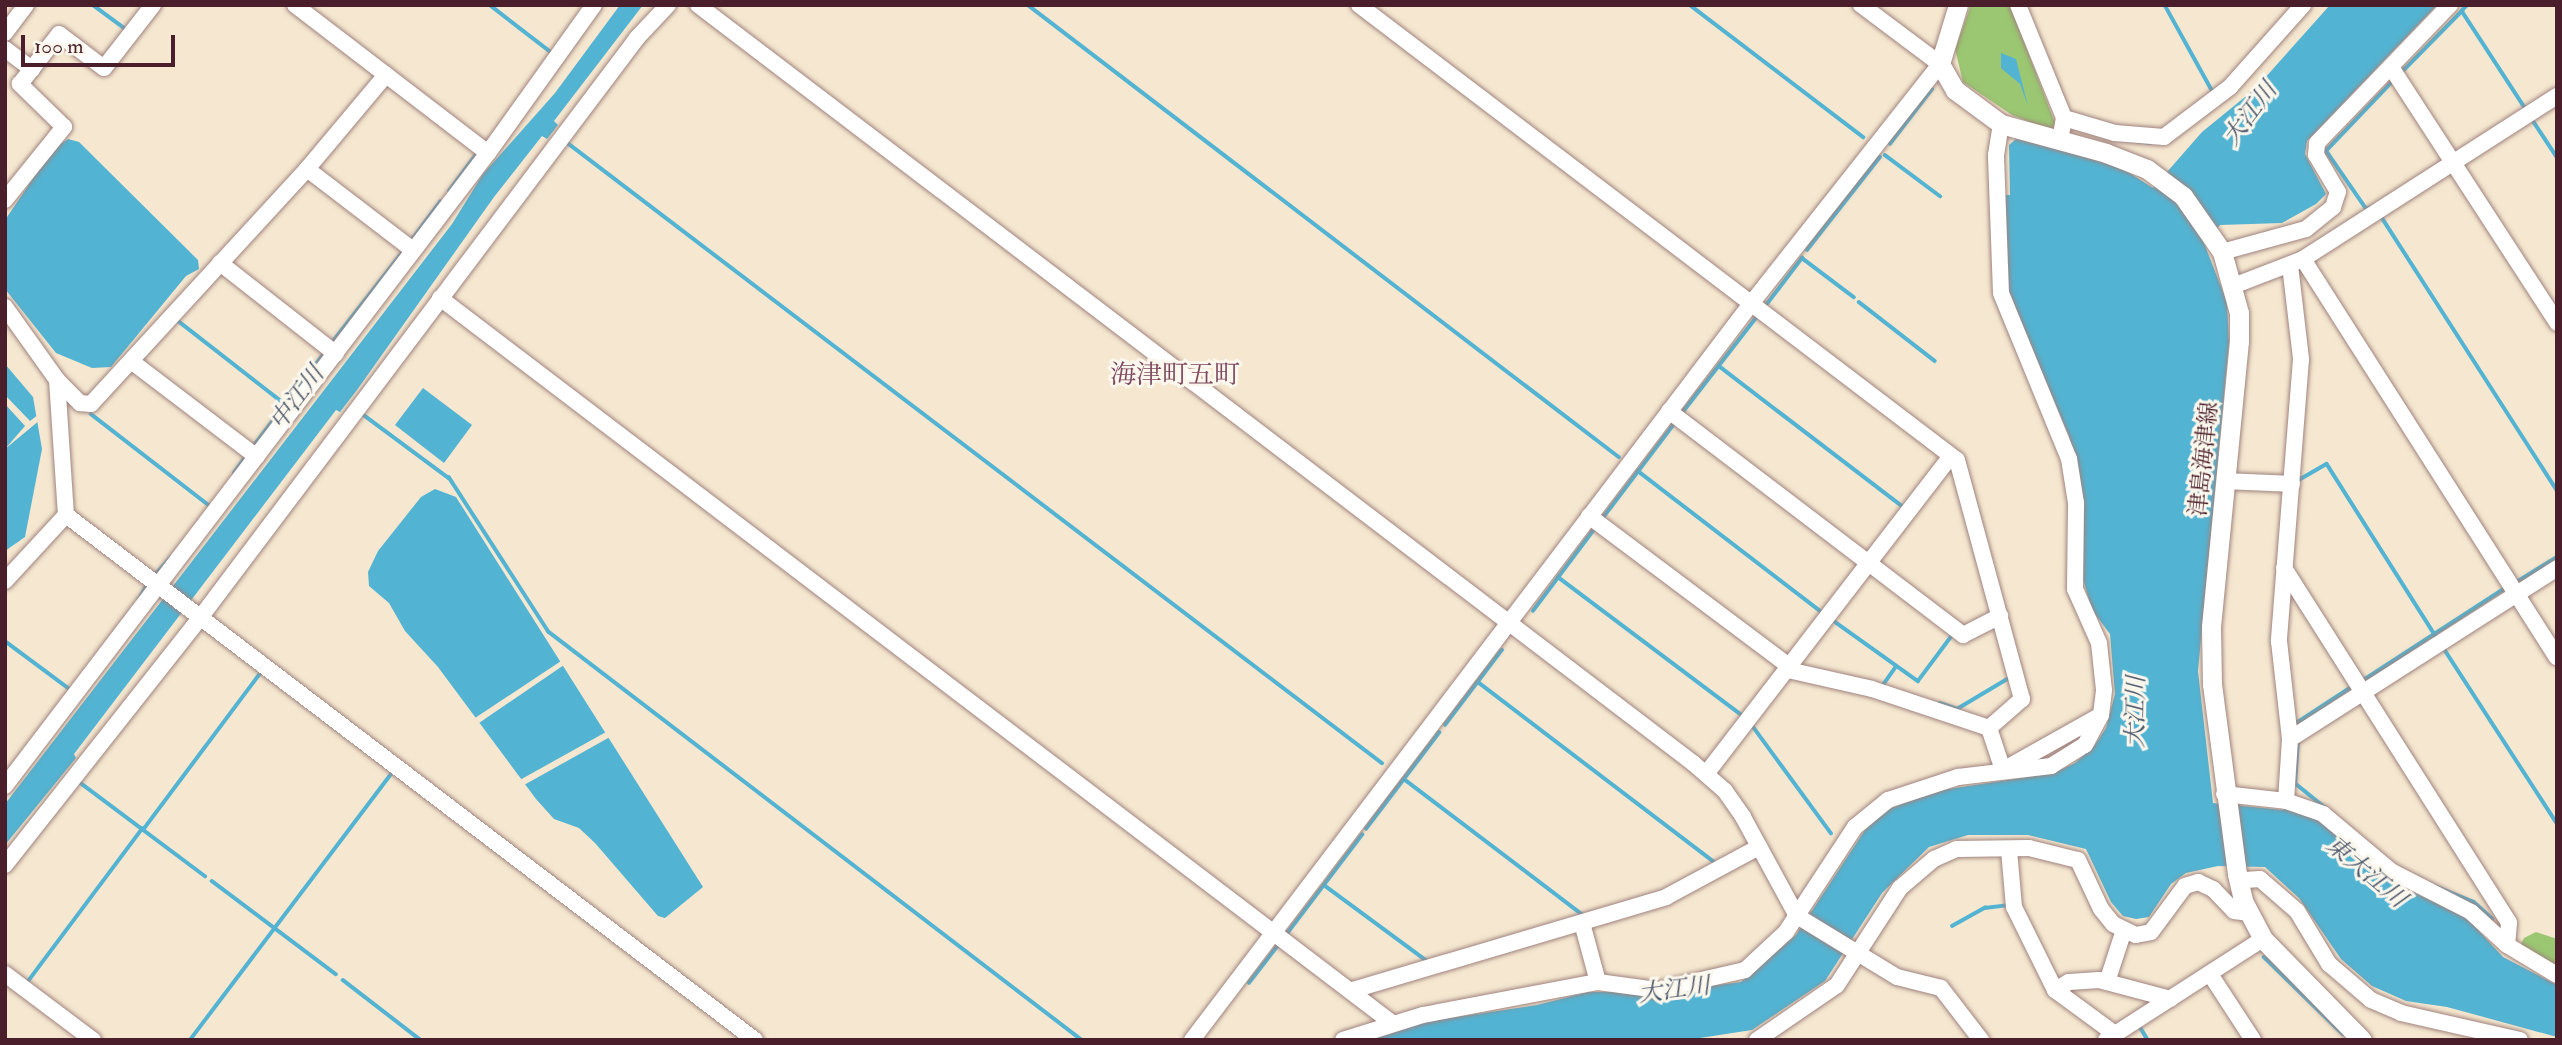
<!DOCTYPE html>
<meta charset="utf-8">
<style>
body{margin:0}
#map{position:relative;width:2562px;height:1045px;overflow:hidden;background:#f5e7d0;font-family:"IM FELL Double Pica","Noto Serif JP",serif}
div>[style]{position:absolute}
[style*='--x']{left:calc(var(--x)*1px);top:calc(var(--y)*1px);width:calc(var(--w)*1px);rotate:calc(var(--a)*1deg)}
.green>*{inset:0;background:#9bc672}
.water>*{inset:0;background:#53b3d2}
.pier>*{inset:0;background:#f5e7d0}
.stream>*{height:3.5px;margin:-1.75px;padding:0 1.75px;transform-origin:1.75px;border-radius:1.75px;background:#53b3d2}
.roads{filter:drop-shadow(0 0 2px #a0837e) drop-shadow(0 0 2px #a0837e)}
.minor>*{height:16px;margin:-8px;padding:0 8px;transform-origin:8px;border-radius:8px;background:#fff}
.major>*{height:19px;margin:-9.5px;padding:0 9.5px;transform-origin:9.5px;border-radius:9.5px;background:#fff}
span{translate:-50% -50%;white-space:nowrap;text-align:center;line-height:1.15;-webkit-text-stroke:6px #fbf7ec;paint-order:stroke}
.street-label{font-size:23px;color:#4a1f2b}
.water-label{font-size:24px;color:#4e5a6e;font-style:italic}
.quarter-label{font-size:26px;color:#7d485f}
.frame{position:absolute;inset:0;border:7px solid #4a1f2b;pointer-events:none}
.scale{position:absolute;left:21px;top:35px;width:154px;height:32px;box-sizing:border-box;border:4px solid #4a1f2b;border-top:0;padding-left:9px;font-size:21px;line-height:24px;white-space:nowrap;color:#4a1f2b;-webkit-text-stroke:5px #fbf7ec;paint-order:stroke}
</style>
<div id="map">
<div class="green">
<div style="clip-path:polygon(1971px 5px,2010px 5px,2055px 123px,2051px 130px,2012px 115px,1963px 82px,1955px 49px)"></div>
<div style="clip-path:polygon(2536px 932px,2557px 939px,2557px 968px,2518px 950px,2524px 938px)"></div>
</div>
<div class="water">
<div style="clip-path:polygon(620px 5px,643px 5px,554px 121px,558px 125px,547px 139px,542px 136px,494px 197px,357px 390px,340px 412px,336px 410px,74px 754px,76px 758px,5px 845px,5px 804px,452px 224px,483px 174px,555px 93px)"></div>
<div style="clip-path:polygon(2330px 5px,2437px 5px,2307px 141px,2305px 154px,2326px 194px,2316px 204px,2282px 223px,2220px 225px,2204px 243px,2227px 302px,2229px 343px,2198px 671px,2213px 803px,2283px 810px,2286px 804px,2315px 817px,2394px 883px,2467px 918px,2503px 957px,2557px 985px,2557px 1037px,2447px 1007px,2406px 1001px,2372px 986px,2341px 959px,2299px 898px,2265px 867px,2218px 866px,2186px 873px,2171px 884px,2149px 917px,2136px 919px,2123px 916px,2111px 902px,2086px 849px,2028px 835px,1968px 835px,1929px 847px,1882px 893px,1825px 981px,1752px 1030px,1687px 1040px,1368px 1040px,1422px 1022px,1537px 1005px,1588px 992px,1629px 992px,1656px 1000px,1695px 988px,1741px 982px,1796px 935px,1865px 830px,1887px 810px,1935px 791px,2054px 773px,2075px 763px,2095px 745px,2106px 728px,2115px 694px,2110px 634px,2092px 610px,2079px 565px,2069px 436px,2008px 293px,2004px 195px,2010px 195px,2009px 145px,2016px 139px,2070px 152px,2125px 170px,2153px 188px,2202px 132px,2256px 88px)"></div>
<div style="clip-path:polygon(2001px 53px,2016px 59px,2028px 106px,2020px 84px,2001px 68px)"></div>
<div style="clip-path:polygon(68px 139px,79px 142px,198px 260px,199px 269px,186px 276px,111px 367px,92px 368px,56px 353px,5px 289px,5px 220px,53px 149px)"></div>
<div style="clip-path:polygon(5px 364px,33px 397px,42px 449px,25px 537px,5px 551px)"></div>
<div style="clip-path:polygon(423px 388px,472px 425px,444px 463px,395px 425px)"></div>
<div style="clip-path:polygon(435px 489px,456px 497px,703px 887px,665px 918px,658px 916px,595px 843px,579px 828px,554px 819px,536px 799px,438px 667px,405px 631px,389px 603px,369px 586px,368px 572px,378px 551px,421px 497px)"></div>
</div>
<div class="pier">
<div style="clip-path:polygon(5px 395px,30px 421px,39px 414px,40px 420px,5px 449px,25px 426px,5px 404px)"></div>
<div style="clip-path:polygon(561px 661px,564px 665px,479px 723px,475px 718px)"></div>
<div style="clip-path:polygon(606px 732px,610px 737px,524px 785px,518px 781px)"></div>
</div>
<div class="stream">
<div style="--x:93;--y:5;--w:42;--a:36.3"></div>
<div style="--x:490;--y:5;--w:78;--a:37.7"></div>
<div style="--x:1028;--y:5;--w:744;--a:37.41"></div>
<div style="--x:1690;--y:5;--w:218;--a:37.3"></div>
<div style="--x:2165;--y:5;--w:99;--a:61.1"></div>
<div style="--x:2468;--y:5;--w:8;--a:135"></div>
<div style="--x:2462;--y:11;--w:117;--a:56.9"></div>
<div style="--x:2402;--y:72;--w:86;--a:-45.5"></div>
<div style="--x:2532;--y:119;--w:45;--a:56.7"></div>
<div style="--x:2127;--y:140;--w:23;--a:7"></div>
<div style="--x:565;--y:141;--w:1027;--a:37.28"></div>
<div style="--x:1890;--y:144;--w:69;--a:-52.6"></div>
<div style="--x:1885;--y:155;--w:69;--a:36.7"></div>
<div style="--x:449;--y:191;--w:49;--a:-53.4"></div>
<div style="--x:2375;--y:207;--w:9;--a:167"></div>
<div style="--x:2366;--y:209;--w:70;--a:-124.6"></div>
<div style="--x:2326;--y:151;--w:97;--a:-46.3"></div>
<div style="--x:2381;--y:216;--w:326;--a:57.3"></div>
<div style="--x:411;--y:241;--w:49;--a:-53.4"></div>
<div style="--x:1807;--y:250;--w:118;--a:-51.9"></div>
<div style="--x:1859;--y:302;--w:96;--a:37.8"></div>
<div style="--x:1767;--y:304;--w:58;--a:-52.7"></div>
<div style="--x:1802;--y:258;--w:65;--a:36.9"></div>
<div style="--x:177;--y:320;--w:137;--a:37.9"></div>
<div style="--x:330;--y:345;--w:122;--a:-52"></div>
<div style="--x:1719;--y:366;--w:234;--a:37.4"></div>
<div style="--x:361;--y:413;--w:109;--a:36.5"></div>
<div style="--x:1682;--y:413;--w:120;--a:-52.1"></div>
<div style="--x:91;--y:414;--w:150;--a:37.7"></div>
<div style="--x:252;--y:448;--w:122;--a:-52.7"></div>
<div style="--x:1638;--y:471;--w:233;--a:37.5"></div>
<div style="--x:234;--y:473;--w:21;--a:-55"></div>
<div style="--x:449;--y:477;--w:184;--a:57.2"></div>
<div style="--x:549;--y:632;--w:671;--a:37.43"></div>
<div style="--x:2297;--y:481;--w:34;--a:-30"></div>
<div style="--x:2327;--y:464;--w:206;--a:57.7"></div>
<div style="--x:1602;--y:519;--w:121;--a:-52.8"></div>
<div style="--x:154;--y:576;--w:25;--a:-48"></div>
<div style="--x:1558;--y:577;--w:230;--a:36.9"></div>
<div style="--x:2515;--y:583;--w:49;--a:-31.8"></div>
<div style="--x:138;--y:601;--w:18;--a:-61"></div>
<div style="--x:1533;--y:611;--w:104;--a:-53.2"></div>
<div style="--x:1831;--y:619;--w:107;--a:35.5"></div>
<div style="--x:1918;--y:681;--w:59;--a:-53.3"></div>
<div style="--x:5;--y:641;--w:82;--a:36.6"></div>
<div style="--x:2443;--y:647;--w:210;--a:57.1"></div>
<div style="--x:2362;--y:681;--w:173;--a:-33"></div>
<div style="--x:1478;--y:682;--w:299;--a:37.3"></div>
<div style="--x:1883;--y:685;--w:21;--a:-55"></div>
<div style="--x:1940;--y:703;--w:18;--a:19"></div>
<div style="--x:1957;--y:709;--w:61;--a:-30.8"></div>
<div style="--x:1445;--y:725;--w:94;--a:-52.8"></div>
<div style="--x:1752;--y:725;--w:134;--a:53.8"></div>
<div style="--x:2298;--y:727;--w:5;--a:-90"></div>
<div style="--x:2298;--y:722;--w:66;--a:-33.2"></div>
<div style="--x:1404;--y:779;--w:225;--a:37.2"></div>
<div style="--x:78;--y:781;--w:159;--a:36.8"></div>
<div style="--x:2295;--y:783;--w:41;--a:39.1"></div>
<div style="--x:2295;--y:784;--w:44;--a:-86.1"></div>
<div style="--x:1366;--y:829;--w:121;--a:-52.8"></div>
<div style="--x:143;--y:830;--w:197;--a:-53.2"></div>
<div style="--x:212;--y:881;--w:155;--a:36.9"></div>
<div style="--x:1324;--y:885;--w:128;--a:36.4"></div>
<div style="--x:2435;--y:886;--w:42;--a:22.3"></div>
<div style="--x:2474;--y:902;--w:25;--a:42"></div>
<div style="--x:1952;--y:926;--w:38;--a:-29"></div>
<div style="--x:1985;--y:908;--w:23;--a:-7"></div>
<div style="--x:1286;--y:935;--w:126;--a:-52.8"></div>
<div style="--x:2264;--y:957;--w:110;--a:44.3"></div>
<div style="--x:343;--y:980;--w:98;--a:37.6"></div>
<div style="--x:1249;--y:983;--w:49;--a:-52.4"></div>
<div style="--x:26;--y:984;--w:194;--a:-53.2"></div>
<div style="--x:2139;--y:1025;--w:17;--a:59"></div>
<div style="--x:190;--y:1040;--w:335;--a:-52.9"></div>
</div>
<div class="roads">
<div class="minor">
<div style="--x:295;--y:5;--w:243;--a:37.5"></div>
<div style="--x:698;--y:5;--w:1251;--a:37.3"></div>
<div style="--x:1693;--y:763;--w:43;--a:41.2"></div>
<div style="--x:1725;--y:791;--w:32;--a:55"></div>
<div style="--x:1743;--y:817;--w:113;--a:61.4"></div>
<div style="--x:1797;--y:916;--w:117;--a:31.4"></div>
<div style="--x:1897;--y:977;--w:45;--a:14"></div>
<div style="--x:1941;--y:988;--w:66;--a:52.4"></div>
<div style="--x:1359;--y:5;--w:751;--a:37.27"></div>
<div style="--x:1957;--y:460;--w:248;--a:74.8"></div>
<div style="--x:2022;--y:699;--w:44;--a:138.7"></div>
<div style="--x:2018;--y:5;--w:122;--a:67.8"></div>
<div style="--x:2064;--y:118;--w:23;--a:100"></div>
<div style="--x:5;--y:33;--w:35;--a:-53"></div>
<div style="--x:5;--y:49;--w:34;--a:37"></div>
<div style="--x:2391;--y:67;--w:305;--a:57"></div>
<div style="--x:2064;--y:118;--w:53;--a:16.4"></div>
<div style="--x:2115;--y:133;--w:49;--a:4.7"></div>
<div style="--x:2164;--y:137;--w:83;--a:-37.1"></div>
<div style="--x:2230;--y:87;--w:110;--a:-48.3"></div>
<div style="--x:307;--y:169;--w:133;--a:37.4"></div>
<div style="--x:5;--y:200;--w:94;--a:-51.1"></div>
<div style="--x:64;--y:127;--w:62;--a:-135.7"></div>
<div style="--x:20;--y:84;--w:63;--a:-52"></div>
<div style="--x:59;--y:34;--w:56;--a:37.1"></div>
<div style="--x:104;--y:68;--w:80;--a:-52.1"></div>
<div style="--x:2222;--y:252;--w:87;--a:-15.3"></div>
<div style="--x:2306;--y:229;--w:35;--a:-39"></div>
<div style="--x:2333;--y:207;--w:16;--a:-72"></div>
<div style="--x:2338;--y:192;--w:43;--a:-120.7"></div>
<div style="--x:2316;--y:155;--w:12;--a:-85"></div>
<div style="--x:2317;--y:143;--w:192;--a:-46.1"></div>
<div style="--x:2303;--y:259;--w:472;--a:57.5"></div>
<div style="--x:220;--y:263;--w:147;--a:38.1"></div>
<div style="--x:2290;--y:265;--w:95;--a:83.3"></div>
<div style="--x:2301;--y:359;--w:283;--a:94.5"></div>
<div style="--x:2279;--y:641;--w:99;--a:83.6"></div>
<div style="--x:2290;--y:739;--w:62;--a:93.7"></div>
<div style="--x:2286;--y:801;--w:39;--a:19"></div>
<div style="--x:2323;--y:814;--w:89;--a:40"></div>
<div style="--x:2391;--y:871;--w:90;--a:27.1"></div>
<div style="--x:2471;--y:912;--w:49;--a:42.5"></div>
<div style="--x:2507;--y:945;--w:58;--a:31"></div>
<div style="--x:2233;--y:286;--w:75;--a:-21.1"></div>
<div style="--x:2303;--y:259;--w:302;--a:-32.7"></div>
<div style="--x:440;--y:298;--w:1197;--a:37.29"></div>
<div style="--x:5;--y:307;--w:90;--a:54.5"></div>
<div style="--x:57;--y:380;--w:33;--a:45"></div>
<div style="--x:80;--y:403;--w:11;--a:5"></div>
<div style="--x:91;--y:404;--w:319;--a:-47.4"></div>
<div style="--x:307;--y:169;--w:123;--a:-50"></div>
<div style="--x:131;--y:361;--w:158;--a:37.3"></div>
<div style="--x:57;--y:380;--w:135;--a:86.2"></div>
<div style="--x:66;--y:515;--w:866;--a:37.31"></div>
<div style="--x:1669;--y:411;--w:370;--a:37.3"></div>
<div style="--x:1963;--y:635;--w:42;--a:-27.2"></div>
<div style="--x:2226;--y:481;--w:66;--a:2.6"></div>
<div style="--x:1589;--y:516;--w:251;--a:36.9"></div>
<div style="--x:2284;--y:568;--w:420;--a:57.6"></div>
<div style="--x:2509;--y:923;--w:22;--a:95"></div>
<div style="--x:5;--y:581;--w:90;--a:-47.3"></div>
<div style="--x:1788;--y:670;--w:86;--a:12.7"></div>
<div style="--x:1872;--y:689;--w:123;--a:18.4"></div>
<div style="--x:1989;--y:728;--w:44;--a:71.6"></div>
<div style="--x:2003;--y:770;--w:112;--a:-29.3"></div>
<div style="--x:2101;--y:715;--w:25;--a:-83"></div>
<div style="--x:2104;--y:690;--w:47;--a:-96.1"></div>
<div style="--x:2099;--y:643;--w:59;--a:-114"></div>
<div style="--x:2075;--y:589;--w:86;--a:-89.3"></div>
<div style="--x:2076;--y:503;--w:45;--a:-99"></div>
<div style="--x:2069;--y:459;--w:179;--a:-112.3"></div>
<div style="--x:2001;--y:293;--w:138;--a:-92.1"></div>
<div style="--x:1996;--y:155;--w:31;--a:-81"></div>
<div style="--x:2290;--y:739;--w:317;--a:-32.6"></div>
<div style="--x:1706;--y:774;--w:401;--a:-52.4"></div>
<div style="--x:5;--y:786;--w:796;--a:-52.66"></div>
<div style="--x:488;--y:153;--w:182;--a:-54.4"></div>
<div style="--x:2224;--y:794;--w:62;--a:6.4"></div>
<div style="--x:2009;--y:850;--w:57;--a:85"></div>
<div style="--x:2014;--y:907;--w:93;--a:63.7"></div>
<div style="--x:2055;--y:990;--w:74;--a:36.3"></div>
<div style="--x:5;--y:865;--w:315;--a:-51.7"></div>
<div style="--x:200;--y:618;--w:726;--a:-53"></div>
<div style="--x:637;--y:38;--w:45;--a:-46.8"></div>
<div style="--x:2245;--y:880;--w:15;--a:-4"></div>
<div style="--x:2260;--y:879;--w:49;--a:40.9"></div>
<div style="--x:2297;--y:911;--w:62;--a:58.9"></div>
<div style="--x:2329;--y:964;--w:55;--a:40.6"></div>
<div style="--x:2371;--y:1000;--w:33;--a:23"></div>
<div style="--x:2401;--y:1013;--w:122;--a:12.8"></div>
<div style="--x:1582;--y:923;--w:61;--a:74.8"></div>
<div style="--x:5;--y:974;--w:110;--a:36.9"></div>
<div style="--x:2210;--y:974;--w:79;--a:56.9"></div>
<div style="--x:2107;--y:982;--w:55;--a:-71.9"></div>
<div style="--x:1353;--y:990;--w:327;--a:-16.5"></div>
<div style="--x:1666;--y:897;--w:106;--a:-28.3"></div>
<div style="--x:2055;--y:990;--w:16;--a:-30"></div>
<div style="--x:2069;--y:982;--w:30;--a:-4"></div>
<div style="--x:2099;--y:980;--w:74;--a:14.8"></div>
<div style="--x:1192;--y:1040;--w:923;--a:-52.79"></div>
<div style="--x:1750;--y:305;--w:307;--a:-51.7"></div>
<div style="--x:1940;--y:64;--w:99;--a:-143.2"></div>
<div style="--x:1343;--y:1040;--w:84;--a:-17.4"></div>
<div style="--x:1423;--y:1015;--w:178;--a:-10.7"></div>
<div style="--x:1598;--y:982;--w:61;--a:7.6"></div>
<div style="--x:1658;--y:990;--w:89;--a:-12.9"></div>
<div style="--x:1745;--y:970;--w:56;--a:-42.8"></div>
<div style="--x:1786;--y:932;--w:126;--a:-56.7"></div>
<div style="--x:1855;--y:827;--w:43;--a:-39.3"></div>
<div style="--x:1888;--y:800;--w:74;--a:-18.2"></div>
<div style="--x:1958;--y:777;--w:94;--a:-6.7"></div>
<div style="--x:2051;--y:766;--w:40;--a:-32"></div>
<div style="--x:2085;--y:745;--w:34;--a:-62"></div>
<div style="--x:1757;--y:1040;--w:97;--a:-34.5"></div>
<div style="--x:1837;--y:985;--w:116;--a:-57"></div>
<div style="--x:1900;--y:888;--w:45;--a:-40.5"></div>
<div style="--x:1934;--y:859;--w:24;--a:-24"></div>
<div style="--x:1956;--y:849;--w:73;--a:-0.8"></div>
<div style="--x:2029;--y:848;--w:50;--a:13.8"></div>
<div style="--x:2078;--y:860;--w:54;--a:64.9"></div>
<div style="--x:2101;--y:909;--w:19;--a:51"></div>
<div style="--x:2113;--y:924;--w:25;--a:26"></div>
<div style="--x:2136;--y:935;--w:15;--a:-11"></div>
<div style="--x:2151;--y:932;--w:57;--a:-53.5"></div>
<div style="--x:2185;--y:886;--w:14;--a:-17"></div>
<div style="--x:2198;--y:882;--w:17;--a:25"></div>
<div style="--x:2213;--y:889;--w:30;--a:46"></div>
<div style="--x:2234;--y:911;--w:14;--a:8"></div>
<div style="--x:2106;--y:1040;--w:187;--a:-32.8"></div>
</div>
<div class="major">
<div style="--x:1958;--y:5;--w:62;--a:107"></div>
<div style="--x:1940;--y:64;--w:30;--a:60"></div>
<div style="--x:1955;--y:90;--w:57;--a:36.5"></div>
<div style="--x:2001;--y:124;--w:109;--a:15.4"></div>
<div style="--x:2106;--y:153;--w:44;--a:21.3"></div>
<div style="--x:2147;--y:169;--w:45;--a:36.9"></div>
<div style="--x:2183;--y:196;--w:68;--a:55.1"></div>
<div style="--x:2222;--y:252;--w:63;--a:74.4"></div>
<div style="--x:2239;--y:313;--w:28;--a:90"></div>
<div style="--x:2239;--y:341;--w:287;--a:95.6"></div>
<div style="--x:2211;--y:627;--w:57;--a:89"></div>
<div style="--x:2212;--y:684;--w:192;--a:82.5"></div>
<div style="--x:2237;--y:874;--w:28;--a:77"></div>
<div style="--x:2243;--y:901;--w:43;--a:62.2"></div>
<div style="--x:2263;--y:939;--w:141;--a:45.6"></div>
</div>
</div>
<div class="street-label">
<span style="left:2204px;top:459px;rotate:-84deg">津島海津線</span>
</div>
<div class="water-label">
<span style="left:2250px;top:114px;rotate:-53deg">大江川</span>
<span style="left:297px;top:398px;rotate:-53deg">中江川</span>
<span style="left:2136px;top:712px;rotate:-89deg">大江川</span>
<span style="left:2366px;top:872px;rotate:40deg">東大江川</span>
<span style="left:1674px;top:990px;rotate:-7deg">大江川</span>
</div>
<div class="quarter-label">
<span style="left:1175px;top:376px">海津町五町</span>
</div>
<div class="frame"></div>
<div class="scale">100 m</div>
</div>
